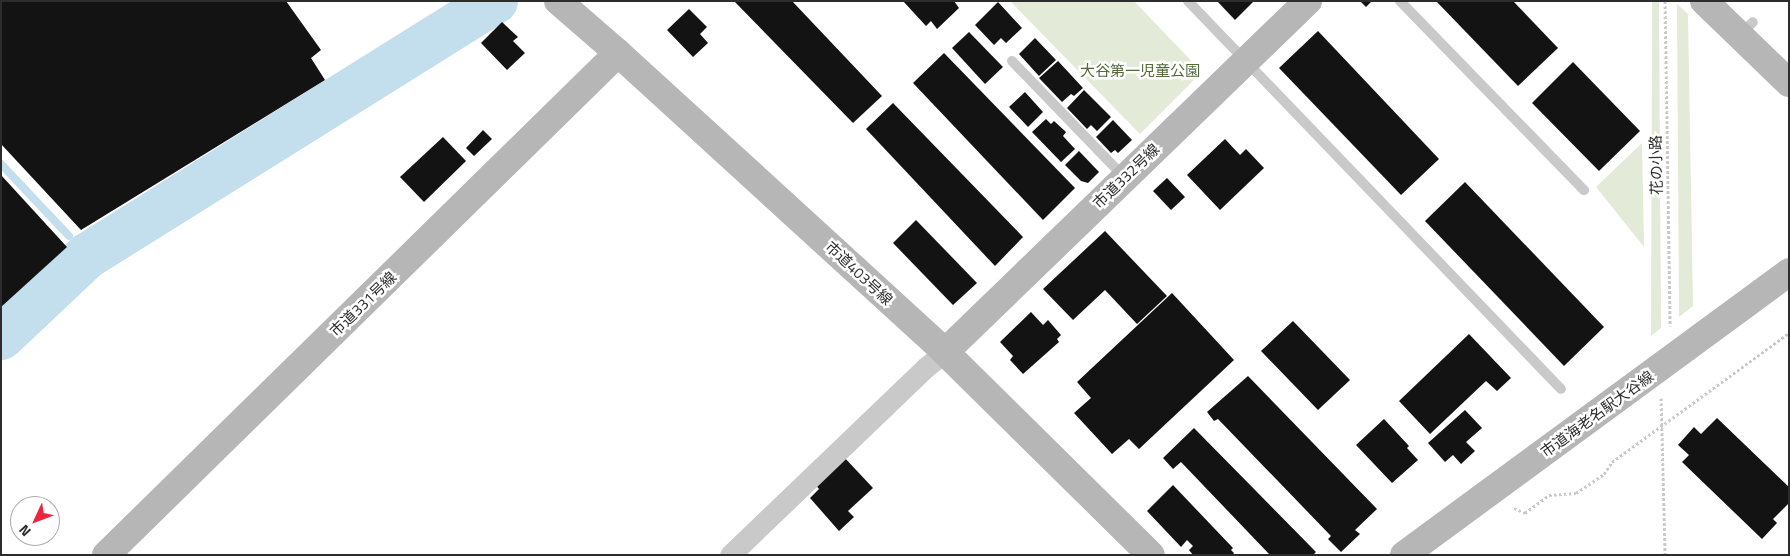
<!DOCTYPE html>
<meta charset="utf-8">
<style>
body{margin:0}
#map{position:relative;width:1790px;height:556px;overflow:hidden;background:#fff;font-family:"Titillium Web","Noto Sans JP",sans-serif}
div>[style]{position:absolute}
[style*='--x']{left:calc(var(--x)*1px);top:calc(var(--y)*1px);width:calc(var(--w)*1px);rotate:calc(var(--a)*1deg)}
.green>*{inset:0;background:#e3ebd8}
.stream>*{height:8px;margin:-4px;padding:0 4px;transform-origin:4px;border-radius:4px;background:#c3deec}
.river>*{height:46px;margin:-23px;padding:0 23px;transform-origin:23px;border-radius:23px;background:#c3deec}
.building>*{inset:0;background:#131313}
.path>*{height:3px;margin-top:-1.5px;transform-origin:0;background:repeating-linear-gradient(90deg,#c9c9c9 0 2.5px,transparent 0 5px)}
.lane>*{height:10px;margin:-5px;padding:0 5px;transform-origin:5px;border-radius:5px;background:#c9c9c9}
.street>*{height:21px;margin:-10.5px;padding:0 10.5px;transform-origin:10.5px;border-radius:10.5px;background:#c9c9c9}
.secondary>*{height:28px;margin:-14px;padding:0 14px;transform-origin:14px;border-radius:14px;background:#b6b6b6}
span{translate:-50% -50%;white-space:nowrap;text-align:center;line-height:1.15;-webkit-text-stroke:5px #fff;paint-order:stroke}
.park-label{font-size:15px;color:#526938}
.street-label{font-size:15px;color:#2c2c2c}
.frame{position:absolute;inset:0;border:2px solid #2c2c2c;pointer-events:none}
.north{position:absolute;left:10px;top:496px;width:50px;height:50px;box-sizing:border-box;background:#fff;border:1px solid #ababab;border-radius:50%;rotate:227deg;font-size:14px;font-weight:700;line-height:20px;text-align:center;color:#2c2c2c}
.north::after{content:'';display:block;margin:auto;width:18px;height:22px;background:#ed253e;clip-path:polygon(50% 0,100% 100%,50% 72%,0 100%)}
</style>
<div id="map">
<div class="green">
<div style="clip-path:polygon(1010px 1px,1134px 1px,1202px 72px,1140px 134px)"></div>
<div style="clip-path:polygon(1652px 1px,1659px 1px,1661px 328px,1651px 336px)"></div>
<div style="clip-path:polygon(1677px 4px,1688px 14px,1693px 306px,1679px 317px)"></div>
<div style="clip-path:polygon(1642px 143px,1644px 247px,1596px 187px)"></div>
</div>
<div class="stream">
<div style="--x:1;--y:164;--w:99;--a:46.6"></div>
</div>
<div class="river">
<div style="--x:1;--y:337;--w:118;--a:-43.3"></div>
<div style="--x:87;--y:256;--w:481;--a:-32"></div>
</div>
<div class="building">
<div style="clip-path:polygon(1px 1px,286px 1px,321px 50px,311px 58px,325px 80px,81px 230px,1px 144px)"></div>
<div style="clip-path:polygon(734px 1px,792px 1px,882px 96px,853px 123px)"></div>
<div style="clip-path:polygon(903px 1px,954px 1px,959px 8px,937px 29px,931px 21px,926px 26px)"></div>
<div style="clip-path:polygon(1217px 1px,1254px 1px,1235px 20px)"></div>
<div style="clip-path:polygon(1360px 1px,1372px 1px,1366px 7px)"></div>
<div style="clip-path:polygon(1436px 1px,1513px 1px,1558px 48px,1518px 86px)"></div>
<div style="clip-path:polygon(998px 2px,1022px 28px,1006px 43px,1001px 38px,994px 45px,975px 25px)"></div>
<div style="clip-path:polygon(689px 9px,707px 27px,700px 34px,708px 43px,693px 57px,667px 30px)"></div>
<div style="clip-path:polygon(502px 22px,518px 37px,513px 41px,525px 53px,507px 70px,481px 43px)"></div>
<div style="clip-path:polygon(1318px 31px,1439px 159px,1401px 195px,1279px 68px)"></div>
<div style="clip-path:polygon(969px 32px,1003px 67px,985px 84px,952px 48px)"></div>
<div style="clip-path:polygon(1035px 38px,1056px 60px,1039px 76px,1019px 54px)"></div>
<div style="clip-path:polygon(944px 53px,1075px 188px,1043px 220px,913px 83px)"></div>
<div style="clip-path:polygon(1058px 61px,1083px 88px,1074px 96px,1071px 94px,1062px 102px,1039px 78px)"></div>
<div style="clip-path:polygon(1573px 62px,1640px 131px,1599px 171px,1532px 103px)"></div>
<div style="clip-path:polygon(1084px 90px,1111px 117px,1097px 131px,1091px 125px,1087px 129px,1067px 108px)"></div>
<div style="clip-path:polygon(1025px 92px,1043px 112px,1028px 127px,1009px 107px)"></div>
<div style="clip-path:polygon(893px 103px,1023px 237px,995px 266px,866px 129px)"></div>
<div style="clip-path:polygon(1046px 119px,1051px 124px,1054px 121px,1066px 132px,1063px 136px,1075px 149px,1061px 162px,1032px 132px)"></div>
<div style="clip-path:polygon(1113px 120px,1132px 140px,1118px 153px,1115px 150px,1111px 153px,1096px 137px)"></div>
<div style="clip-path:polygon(483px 130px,492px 139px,474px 156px,466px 148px)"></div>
<div style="clip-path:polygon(443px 137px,466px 161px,424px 202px,400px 177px)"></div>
<div style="clip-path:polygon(1225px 139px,1240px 155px,1246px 149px,1264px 168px,1220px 210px,1187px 175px)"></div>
<div style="clip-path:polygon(1079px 151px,1099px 172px,1088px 183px,1081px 181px,1065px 165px)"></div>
<div style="clip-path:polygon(1px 175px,67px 247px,1px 307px)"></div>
<div style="clip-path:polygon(1167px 178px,1185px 197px,1171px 210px,1153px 191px)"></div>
<div style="clip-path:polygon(1465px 182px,1604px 327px,1564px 366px,1425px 221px)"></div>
<div style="clip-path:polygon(916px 220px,977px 283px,953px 305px,893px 243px)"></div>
<div style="clip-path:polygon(1105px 231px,1167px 296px,1137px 324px,1105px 290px,1073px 320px,1043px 289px)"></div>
<div style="clip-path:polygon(1172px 293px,1234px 360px,1139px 449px,1129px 439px,1112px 454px,1074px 413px,1091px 398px,1077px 382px)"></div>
<div style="clip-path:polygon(1031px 312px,1043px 325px,1048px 320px,1061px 335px,1057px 339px,1059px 342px,1023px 374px,1010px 360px,1013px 356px,1000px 342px)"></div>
<div style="clip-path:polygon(1293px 321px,1350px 380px,1318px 410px,1261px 351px)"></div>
<div style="clip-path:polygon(1469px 334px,1511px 378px,1497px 391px,1486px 381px,1430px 434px,1399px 401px)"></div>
<div style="clip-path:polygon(1248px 376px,1377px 509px,1355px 530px,1360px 534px,1341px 552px,1328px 539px,1331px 536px,1218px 419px,1214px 421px,1207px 412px)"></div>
<div style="clip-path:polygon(1465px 410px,1482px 428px,1466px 442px,1475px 451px,1461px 464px,1453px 455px,1445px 462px,1428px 443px)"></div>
<div style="clip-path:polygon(1717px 418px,1789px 487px,1789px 503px,1773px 519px,1777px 523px,1762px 539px,1682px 462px,1689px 455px,1678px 445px,1694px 427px,1701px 434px)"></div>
<div style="clip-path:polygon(1384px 419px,1409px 446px,1407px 448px,1418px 460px,1392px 483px,1356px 445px)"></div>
<div style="clip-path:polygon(1194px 428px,1316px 552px,1313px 555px,1270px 555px,1181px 462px,1173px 469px,1163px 458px)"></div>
<div style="clip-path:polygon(843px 456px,873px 488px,848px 511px,854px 517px,839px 531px,810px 498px,819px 489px,814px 483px)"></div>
<div style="clip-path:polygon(1173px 485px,1233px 548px,1231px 550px,1234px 553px,1233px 555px,1193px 555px,1189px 550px,1193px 546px,1187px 540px,1181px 547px,1147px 511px)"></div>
</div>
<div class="path">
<div style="--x:1665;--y:1;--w:325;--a:89.1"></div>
<div style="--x:1661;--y:398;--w:157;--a:88.5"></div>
<div style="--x:1514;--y:508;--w:12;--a:24"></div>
<div style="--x:1525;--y:513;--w:30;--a:-37"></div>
<div style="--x:1549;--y:495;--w:27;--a:-4"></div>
<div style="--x:1576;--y:493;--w:34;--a:-34"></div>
<div style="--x:1604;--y:474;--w:14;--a:-56"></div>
<div style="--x:1612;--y:462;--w:219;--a:-36.1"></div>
</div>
<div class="lane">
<div style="--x:1188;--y:1;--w:538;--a:46.13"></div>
<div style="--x:1400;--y:1;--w:264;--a:45.8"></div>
<div style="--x:1740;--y:35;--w:18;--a:-45"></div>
<div style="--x:1012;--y:61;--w:161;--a:46"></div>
</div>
<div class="street">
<div style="--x:730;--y:555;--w:272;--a:-43.8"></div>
<div style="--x:926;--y:367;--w:24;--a:-38"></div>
</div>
<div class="secondary">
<div style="--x:558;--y:1;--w:79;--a:40.9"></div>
<div style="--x:618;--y:53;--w:443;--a:42.4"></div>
<div style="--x:945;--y:352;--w:289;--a:44.6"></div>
<div style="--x:1704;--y:1;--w:118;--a:44"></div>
<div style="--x:945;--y:352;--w:505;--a:-44.04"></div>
<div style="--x:106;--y:555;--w:717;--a:-44.43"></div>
<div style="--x:1404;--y:555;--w:478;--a:-36.3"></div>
</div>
<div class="park-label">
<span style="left:1140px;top:71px">大谷第一児童公園</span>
</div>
<div class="street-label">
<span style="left:1656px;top:165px;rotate:-91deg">花の小路</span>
<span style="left:1126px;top:176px;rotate:-44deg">市道332号線</span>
<span style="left:859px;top:273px;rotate:43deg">市道403号線</span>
<span style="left:363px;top:304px;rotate:-44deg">市道331号線</span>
<span style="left:1597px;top:414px;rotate:-36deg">市道海老名駅大谷線</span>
</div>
<div class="frame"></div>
<div class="north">N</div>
</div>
